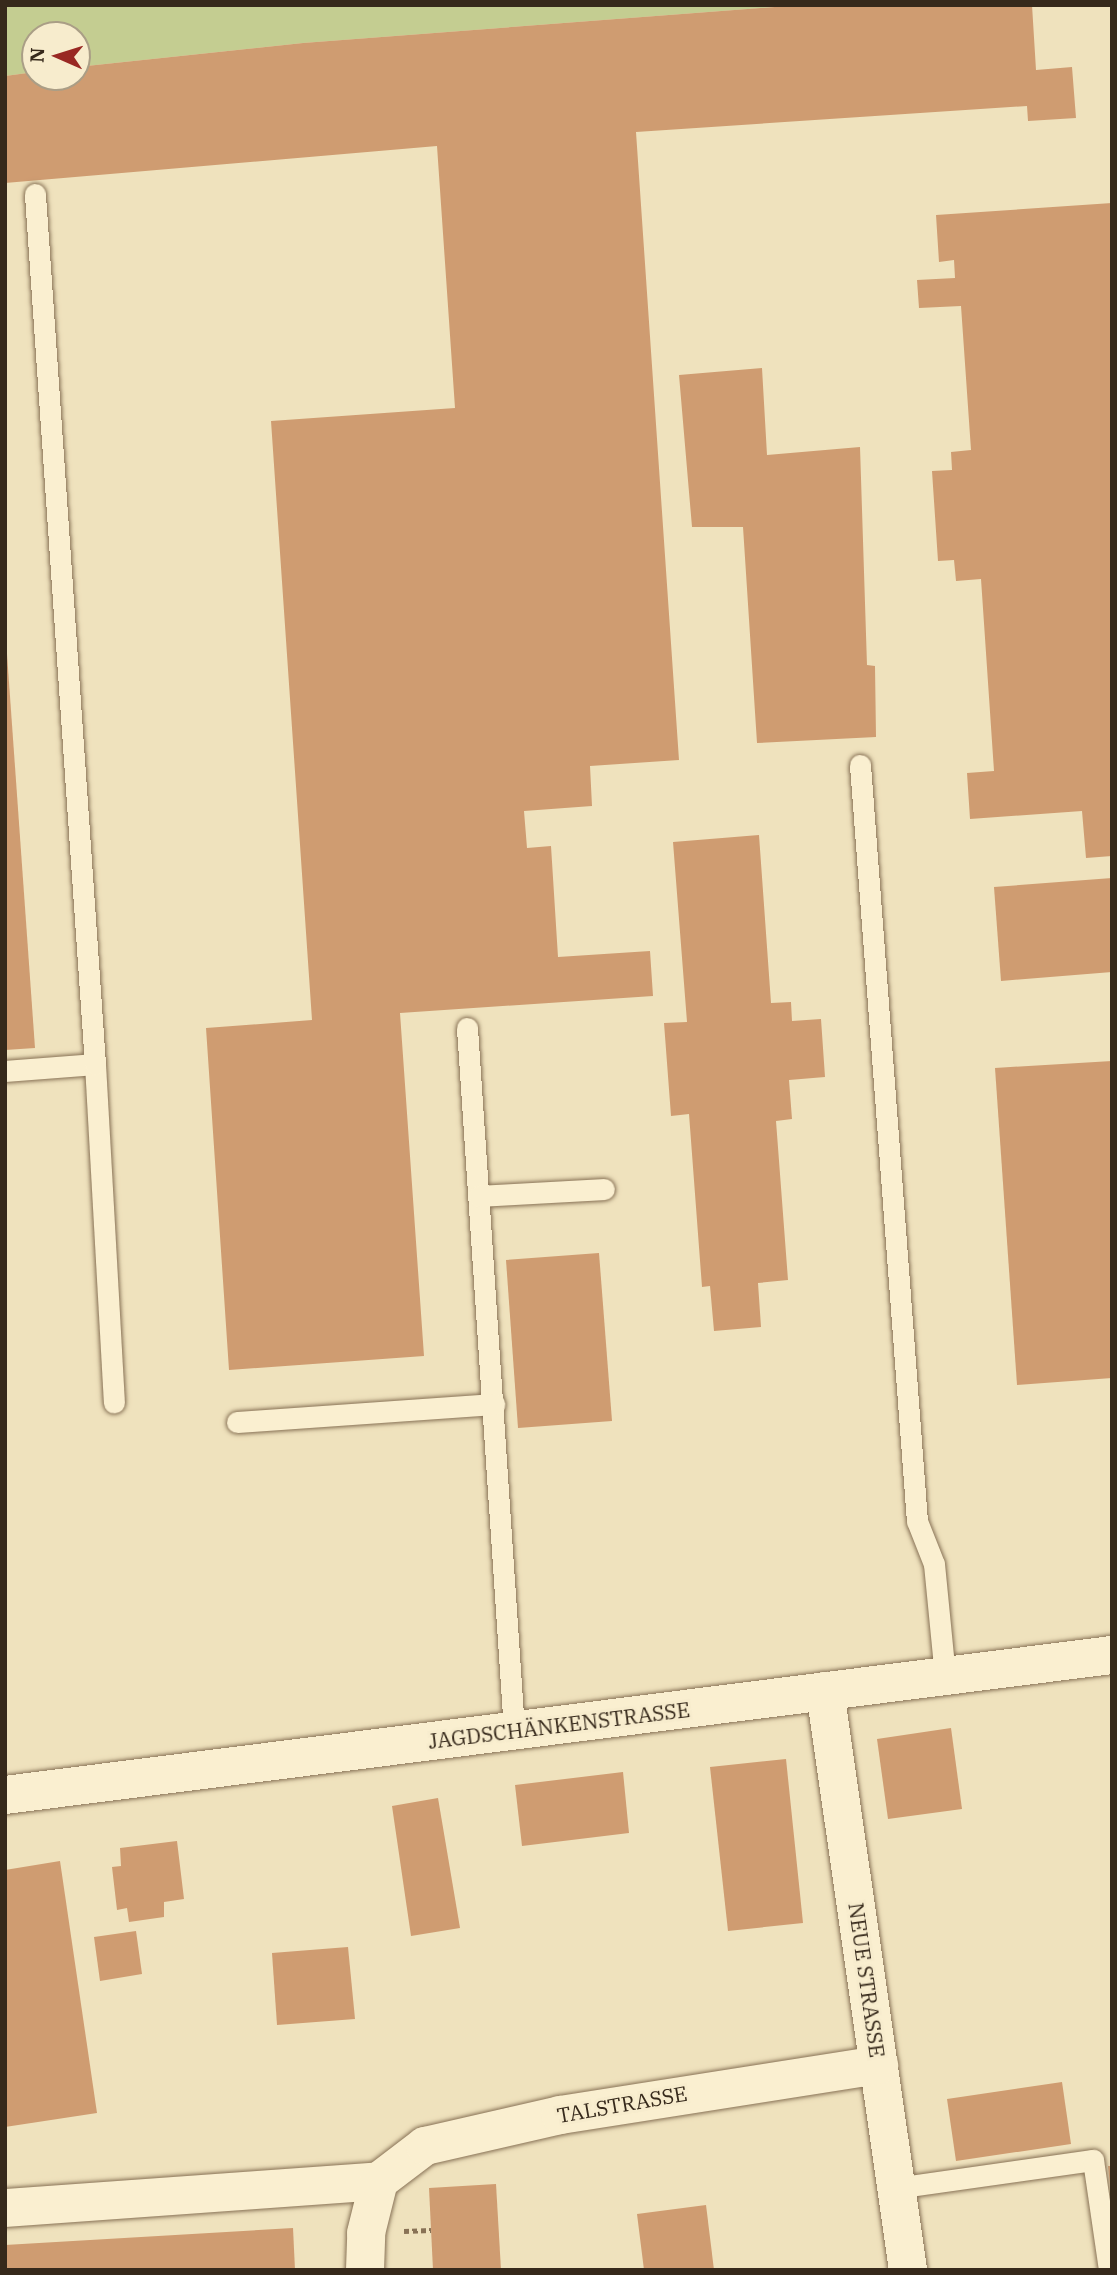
<!DOCTYPE html>
<meta charset="utf-8">
<style>
body{margin:0}
#map{position:relative;width:1117px;height:2275px;overflow:hidden;background:#efe2bd;font-family:"IBM Plex Serif",serif}
div>[style]{position:absolute}
[style*='--x']{left:calc(var(--x)*1px);top:calc(var(--y)*1px);width:calc(var(--w)*1px);rotate:calc(var(--a)*1deg)}
.green>*{inset:0;background:#c4cd91}
.building>*{inset:0;background:#cf9c71}
.path>*{height:4.5px;margin-top:-2.25px;transform-origin:0;background:repeating-linear-gradient(90deg,#887256 0 5px,transparent 0 8.5px)}
.roads{filter:drop-shadow(0 0 2px #887256) drop-shadow(0 0 2px #887256)}
.lane>*{height:21px;margin:-10.5px;padding:0 10.5px;transform-origin:10.5px;border-radius:10.5px;background:#faefd0}
.street>*{height:38px;margin:-19px;padding:0 19px;transform-origin:19px;border-radius:19px;background:#faefd0}
.secondary>*{height:38px;margin:-19px;padding:0 19px;transform-origin:19px;border-radius:19px;background:#faefd0}
span{translate:-50% -50%;white-space:nowrap;text-align:center;line-height:1.15;-webkit-text-stroke:6px #f7eccd;paint-order:stroke}
.street-label{font-size:21px;color:#36291b}
.frame{position:absolute;inset:0;border:7px solid #36291b;pointer-events:none}
.north{position:absolute;left:21px;top:21px;width:70px;height:70px;box-sizing:border-box;background:#f7eccd;border:2px solid #aa9e86;border-radius:50%;rotate:273deg;font-size:19px;font-weight:700;line-height:28px;text-align:center;color:#36291b}
.north::after{content:'';display:block;margin:auto;width:24px;height:32px;background:#992823;clip-path:polygon(50% 0,100% 100%,50% 72%,0 100%)}
</style>
<div id="map">
<div class="green">
<div style="clip-path:polygon(5px 5px,800px 5px,303px 43px,77px 67px,77px 35px,35px 35px,35px 72px,5px 76px)"></div>
</div>
<div class="building">
<div style="clip-path:polygon(800px 5px,1032px 5px,1036px 70px,1072px 67px,1076px 118px,1028px 121px,1027px 106px,636px 132px,679px 760px,590px 766px,592px 806px,524px 811px,527px 848px,551px 846px,558px 957px,650px 951px,653px 996px,400px 1013px,424px 1356px,229px 1370px,206px 1028px,312px 1020px,271px 421px,455px 408px,437px 146px,5px 183px,5px 76px,35px 72px,35px 77px,77px 77px,77px 67px,303px 43px)"></div>
<div style="clip-path:polygon(1112px 203px,1112px 856px,1086px 858px,1082px 811px,970px 819px,967px 773px,994px 771px,981px 579px,956px 581px,954px 560px,938px 561px,932px 471px,952px 470px,951px 452px,971px 450px,961px 306px,919px 308px,917px 280px,955px 278px,954px 260px,939px 262px,936px 215px)"></div>
<div style="clip-path:polygon(762px 368px,767px 455px,860px 447px,867px 665px,875px 666px,876px 737px,757px 743px,743px 527px,692px 527px,679px 375px)"></div>
<div style="clip-path:polygon(5px 626px,35px 1048px,5px 1050px)"></div>
<div style="clip-path:polygon(759px 835px,771px 1003px,791px 1002px,792px 1021px,821px 1019px,825px 1077px,789px 1080px,792px 1119px,776px 1121px,788px 1280px,758px 1283px,761px 1327px,714px 1331px,710px 1286px,702px 1287px,689px 1114px,671px 1116px,664px 1023px,687px 1022px,673px 842px)"></div>
<div style="clip-path:polygon(1112px 878px,1112px 972px,1001px 981px,994px 887px)"></div>
<div style="clip-path:polygon(1112px 1061px,1112px 1378px,1017px 1385px,995px 1068px)"></div>
<div style="clip-path:polygon(599px 1253px,612px 1421px,518px 1428px,506px 1260px)"></div>
<div style="clip-path:polygon(951px 1728px,962px 1809px,888px 1819px,877px 1739px)"></div>
<div style="clip-path:polygon(786px 1759px,803px 1923px,728px 1931px,710px 1767px)"></div>
<div style="clip-path:polygon(623px 1772px,629px 1833px,522px 1846px,515px 1785px)"></div>
<div style="clip-path:polygon(438px 1798px,460px 1928px,411px 1936px,392px 1806px)"></div>
<div style="clip-path:polygon(177px 1841px,184px 1899px,164px 1902px,164px 1917px,129px 1922px,127px 1908px,117px 1910px,112px 1867px,121px 1866px,120px 1848px)"></div>
<div style="clip-path:polygon(60px 1861px,97px 2113px,5px 2127px,5px 1870px)"></div>
<div style="clip-path:polygon(136px 1931px,142px 1974px,100px 1981px,94px 1937px)"></div>
<div style="clip-path:polygon(348px 1947px,355px 2019px,277px 2025px,272px 1953px)"></div>
<div style="clip-path:polygon(1062px 2082px,1071px 2144px,956px 2161px,947px 2099px)"></div>
<div style="clip-path:polygon(1108px 2166px,1112px 2166px,1112px 2185px,1110px 2185px)"></div>
<div style="clip-path:polygon(496px 2184px,501px 2270px,433px 2270px,429px 2188px)"></div>
<div style="clip-path:polygon(706px 2205px,714px 2270px,644px 2270px,637px 2214px)"></div>
<div style="clip-path:polygon(293px 2228px,295px 2270px,5px 2270px,5px 2245px)"></div>
</div>
<div class="path">
<div style="--x:404;--y:2231;--w:27;--a:-2"></div>
</div>
<div class="roads">
<div class="lane">
<div style="--x:860;--y:765;--w:758;--a:85.69"></div>
<div style="--x:917;--y:1521;--w:46;--a:68.4"></div>
<div style="--x:934;--y:1564;--w:113;--a:84.4"></div>
<div style="--x:467;--y:1028;--w:704;--a:86.17"></div>
<div style="--x:95;--y:1064;--w:339;--a:86.8"></div>
<div style="--x:5;--y:1071;--w:90;--a:-4.4"></div>
<div style="--x:95;--y:1064;--w:872;--a:-93.95"></div>
<div style="--x:479;--y:1196;--w:125;--a:-3.2"></div>
<div style="--x:237;--y:1422;--w:258;--a:-4"></div>
<div style="--x:896;--y:2188;--w:199;--a:-8.1"></div>
<div style="--x:1093;--y:2160;--w:111;--a:81.7"></div>
</div>
<div class="street">
<div style="--x:825;--y:1691;--w:585;--a:81.84"></div>
<div style="--x:5;--y:2208;--w:375;--a:-4.1"></div>
<div style="--x:365;--y:2270;--w:37;--a:-88"></div>
<div style="--x:366;--y:2233;--w:54;--a:-76"></div>
<div style="--x:379;--y:2181;--w:58;--a:-37.3"></div>
<div style="--x:425;--y:2146;--w:139;--a:-12.9"></div>
<div style="--x:560;--y:2115;--w:323;--a:-8.9"></div>
</div>
<div class="secondary">
<div style="--x:5;--y:1795;--w:1116;--a:-7.21"></div>
</div>
</div>
<div class="street-label">
<span style="left:559px;top:1725px;rotate:-7deg">JAGDSCHÄNKENSTRASSE</span>
<span style="left:867px;top:1980px;rotate:82deg">NEUE STRASSE</span>
<span style="left:622px;top:2104px;rotate:-10deg">TALSTRASSE</span>
</div>
<div class="frame"></div>
<div class="north">N</div>
</div>
